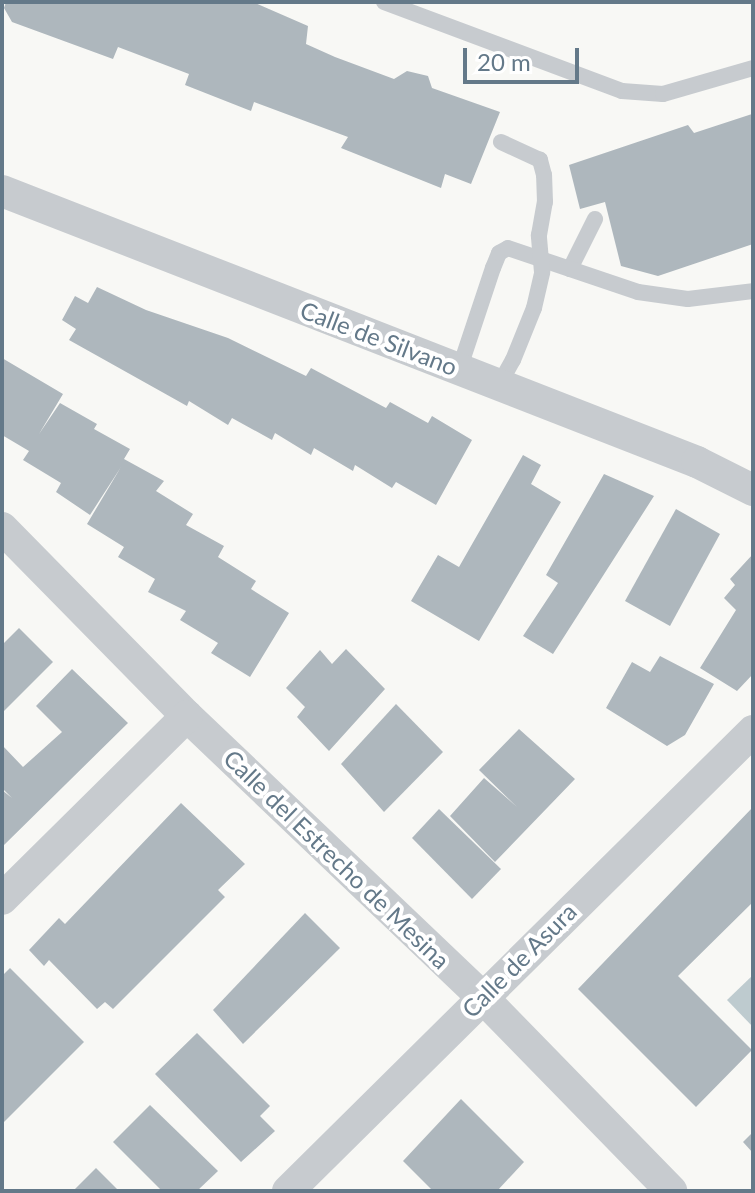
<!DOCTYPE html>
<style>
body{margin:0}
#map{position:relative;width:755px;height:1193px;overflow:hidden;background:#f8f8f5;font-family:Lato,sans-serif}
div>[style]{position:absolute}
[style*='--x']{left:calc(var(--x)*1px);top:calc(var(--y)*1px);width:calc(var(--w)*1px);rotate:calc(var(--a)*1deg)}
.water>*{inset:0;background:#becbcf}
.building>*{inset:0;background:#aeb7bd}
.service>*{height:16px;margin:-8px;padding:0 8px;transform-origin:8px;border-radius:8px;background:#c7cbcf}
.minor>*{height:32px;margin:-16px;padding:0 16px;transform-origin:16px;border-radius:16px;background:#c7cbcf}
span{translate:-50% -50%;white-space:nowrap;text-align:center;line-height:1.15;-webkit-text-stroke:8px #fff;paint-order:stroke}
.street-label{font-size:24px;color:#647989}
.frame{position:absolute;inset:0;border:4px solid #647989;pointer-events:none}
.scale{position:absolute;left:463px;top:48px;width:116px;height:36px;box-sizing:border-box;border:4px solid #647989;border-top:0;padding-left:10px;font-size:24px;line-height:28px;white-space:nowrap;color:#647989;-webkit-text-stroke:6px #fff;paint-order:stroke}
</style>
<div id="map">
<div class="water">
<div style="clip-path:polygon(753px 975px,753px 1027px,727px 1000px)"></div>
</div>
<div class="building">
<div style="clip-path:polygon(6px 2px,253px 2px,308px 26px,306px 44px,335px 57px,394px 79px,407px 71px,428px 76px,432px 88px,500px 112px,471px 184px,445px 174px,441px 188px,341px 148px,348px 137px,254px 102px,251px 111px,185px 85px,189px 74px,118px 47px,113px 59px,12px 22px,4px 8px)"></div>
<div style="clip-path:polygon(752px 114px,753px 244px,658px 276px,621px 266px,605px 202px,580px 209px,569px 165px,688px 125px,694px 133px)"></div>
<div style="clip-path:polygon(97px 287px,146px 310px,228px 338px,306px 376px,311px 368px,386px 408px,390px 402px,428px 423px,432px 416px,472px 440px,436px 505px,396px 482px,392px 488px,355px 465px,353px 471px,314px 448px,311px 455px,275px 433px,272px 440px,232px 418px,228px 425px,189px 401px,187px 406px,69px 340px,76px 329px,62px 320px,75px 296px,88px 303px)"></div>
<div style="clip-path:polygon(2px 358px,63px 394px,39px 434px,60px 403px,97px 424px,94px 429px,130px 449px,124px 459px,164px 481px,156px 491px,193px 514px,186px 525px,224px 546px,218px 557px,256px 581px,251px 589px,289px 613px,250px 677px,211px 653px,218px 643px,180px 620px,186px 611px,148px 592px,155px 579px,118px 557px,124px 547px,87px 524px,121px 467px,90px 515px,56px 492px,61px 483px,23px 460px,29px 451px,2px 435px)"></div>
<div style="clip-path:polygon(523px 455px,541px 465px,531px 484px,561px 502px,479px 641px,411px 601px,438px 555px,459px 567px)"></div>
<div style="clip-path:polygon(604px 474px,654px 496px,553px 654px,523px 636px,558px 583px,546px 575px)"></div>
<div style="clip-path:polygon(676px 509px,720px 534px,670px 626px,625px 601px)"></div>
<div style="clip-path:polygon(753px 554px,753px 674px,737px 691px,700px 668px,736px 610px,724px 598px,735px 585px,730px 579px)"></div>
<div style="clip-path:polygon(19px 628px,53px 662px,2px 713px,2px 645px)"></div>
<div style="clip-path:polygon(346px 649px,385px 689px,329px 751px,297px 717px,305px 707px,286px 688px,320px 650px,332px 664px)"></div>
<div style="clip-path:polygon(660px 656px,714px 684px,685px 735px,667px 746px,606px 708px,632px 662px,650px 672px)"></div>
<div style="clip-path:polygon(72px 669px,128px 723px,2px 847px,2px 790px,12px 798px,2px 788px,2px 745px,23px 767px,62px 732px,36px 706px)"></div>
<div style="clip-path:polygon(396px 704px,443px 752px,384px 812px,341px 764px)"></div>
<div style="clip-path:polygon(519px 729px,575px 779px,495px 862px,450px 816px,484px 778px,517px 807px,479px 770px)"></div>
<div style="clip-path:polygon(181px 803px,245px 864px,218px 890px,225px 897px,113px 1009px,105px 1002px,97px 1009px,49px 960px,44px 966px,29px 950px,59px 918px,65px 924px)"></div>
<div style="clip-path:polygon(753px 807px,753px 902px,678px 976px,752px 1050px,696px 1107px,578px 989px)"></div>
<div style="clip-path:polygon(439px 809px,501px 869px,472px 899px,412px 838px)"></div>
<div style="clip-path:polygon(305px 913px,340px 948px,243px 1044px,213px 1010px)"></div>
<div style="clip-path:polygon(10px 968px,84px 1042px,2px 1124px,2px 976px)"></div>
<div style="clip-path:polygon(197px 1033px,270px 1106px,260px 1116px,275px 1131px,241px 1162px,155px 1074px)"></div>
<div style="clip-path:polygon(461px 1099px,524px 1162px,497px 1191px,433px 1191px,403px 1161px)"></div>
<div style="clip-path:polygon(150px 1105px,218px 1171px,197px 1191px,162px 1191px,113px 1142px)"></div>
<div style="clip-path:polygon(753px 1132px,753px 1153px,743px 1142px)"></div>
<div style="clip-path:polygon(96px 1168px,119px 1191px,73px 1191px)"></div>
</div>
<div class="service">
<div style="--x:384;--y:2;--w:254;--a:20.5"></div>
<div style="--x:622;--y:91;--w:41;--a:4.2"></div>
<div style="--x:663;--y:94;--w:94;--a:-16.1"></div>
<div style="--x:570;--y:269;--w:56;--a:-63.4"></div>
<div style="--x:459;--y:370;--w:108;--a:-71.6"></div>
<div style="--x:493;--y:268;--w:16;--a:-68"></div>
<div style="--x:499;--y:253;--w:10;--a:-29"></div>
<div style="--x:508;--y:248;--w:137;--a:18.7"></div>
<div style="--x:638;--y:292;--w:50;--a:8"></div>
<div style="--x:688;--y:299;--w:65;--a:-7"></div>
<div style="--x:499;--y:385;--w:29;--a:-61"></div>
<div style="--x:513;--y:360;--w:56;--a:-68"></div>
<div style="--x:534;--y:308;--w:37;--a:-77"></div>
<div style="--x:542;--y:272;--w:37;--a:-95"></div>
<div style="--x:539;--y:235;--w:34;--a:-80"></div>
<div style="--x:545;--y:202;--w:27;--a:-92"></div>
<div style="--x:544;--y:175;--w:16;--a:-105"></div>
<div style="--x:540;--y:160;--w:43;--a:-155.2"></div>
</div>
<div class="minor">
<div style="--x:2;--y:191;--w:746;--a:21.3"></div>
<div style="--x:697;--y:462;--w:63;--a:26.6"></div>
<div style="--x:2;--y:528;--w:264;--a:45.5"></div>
<div style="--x:187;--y:716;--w:407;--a:43.6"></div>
<div style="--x:482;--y:997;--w:271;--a:45.7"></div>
<div style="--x:2;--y:899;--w:260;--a:-44.7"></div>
<div style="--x:288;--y:1191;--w:654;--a:-44.69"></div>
</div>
<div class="street-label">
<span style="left:379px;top:338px;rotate:21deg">Calle de Silvano</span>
<span style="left:337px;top:859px;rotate:44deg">Calle del Estrecho de Mesina</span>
<span style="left:519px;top:960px;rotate:-45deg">Calle de Asura</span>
</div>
<div class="frame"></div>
<div class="scale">20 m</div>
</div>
